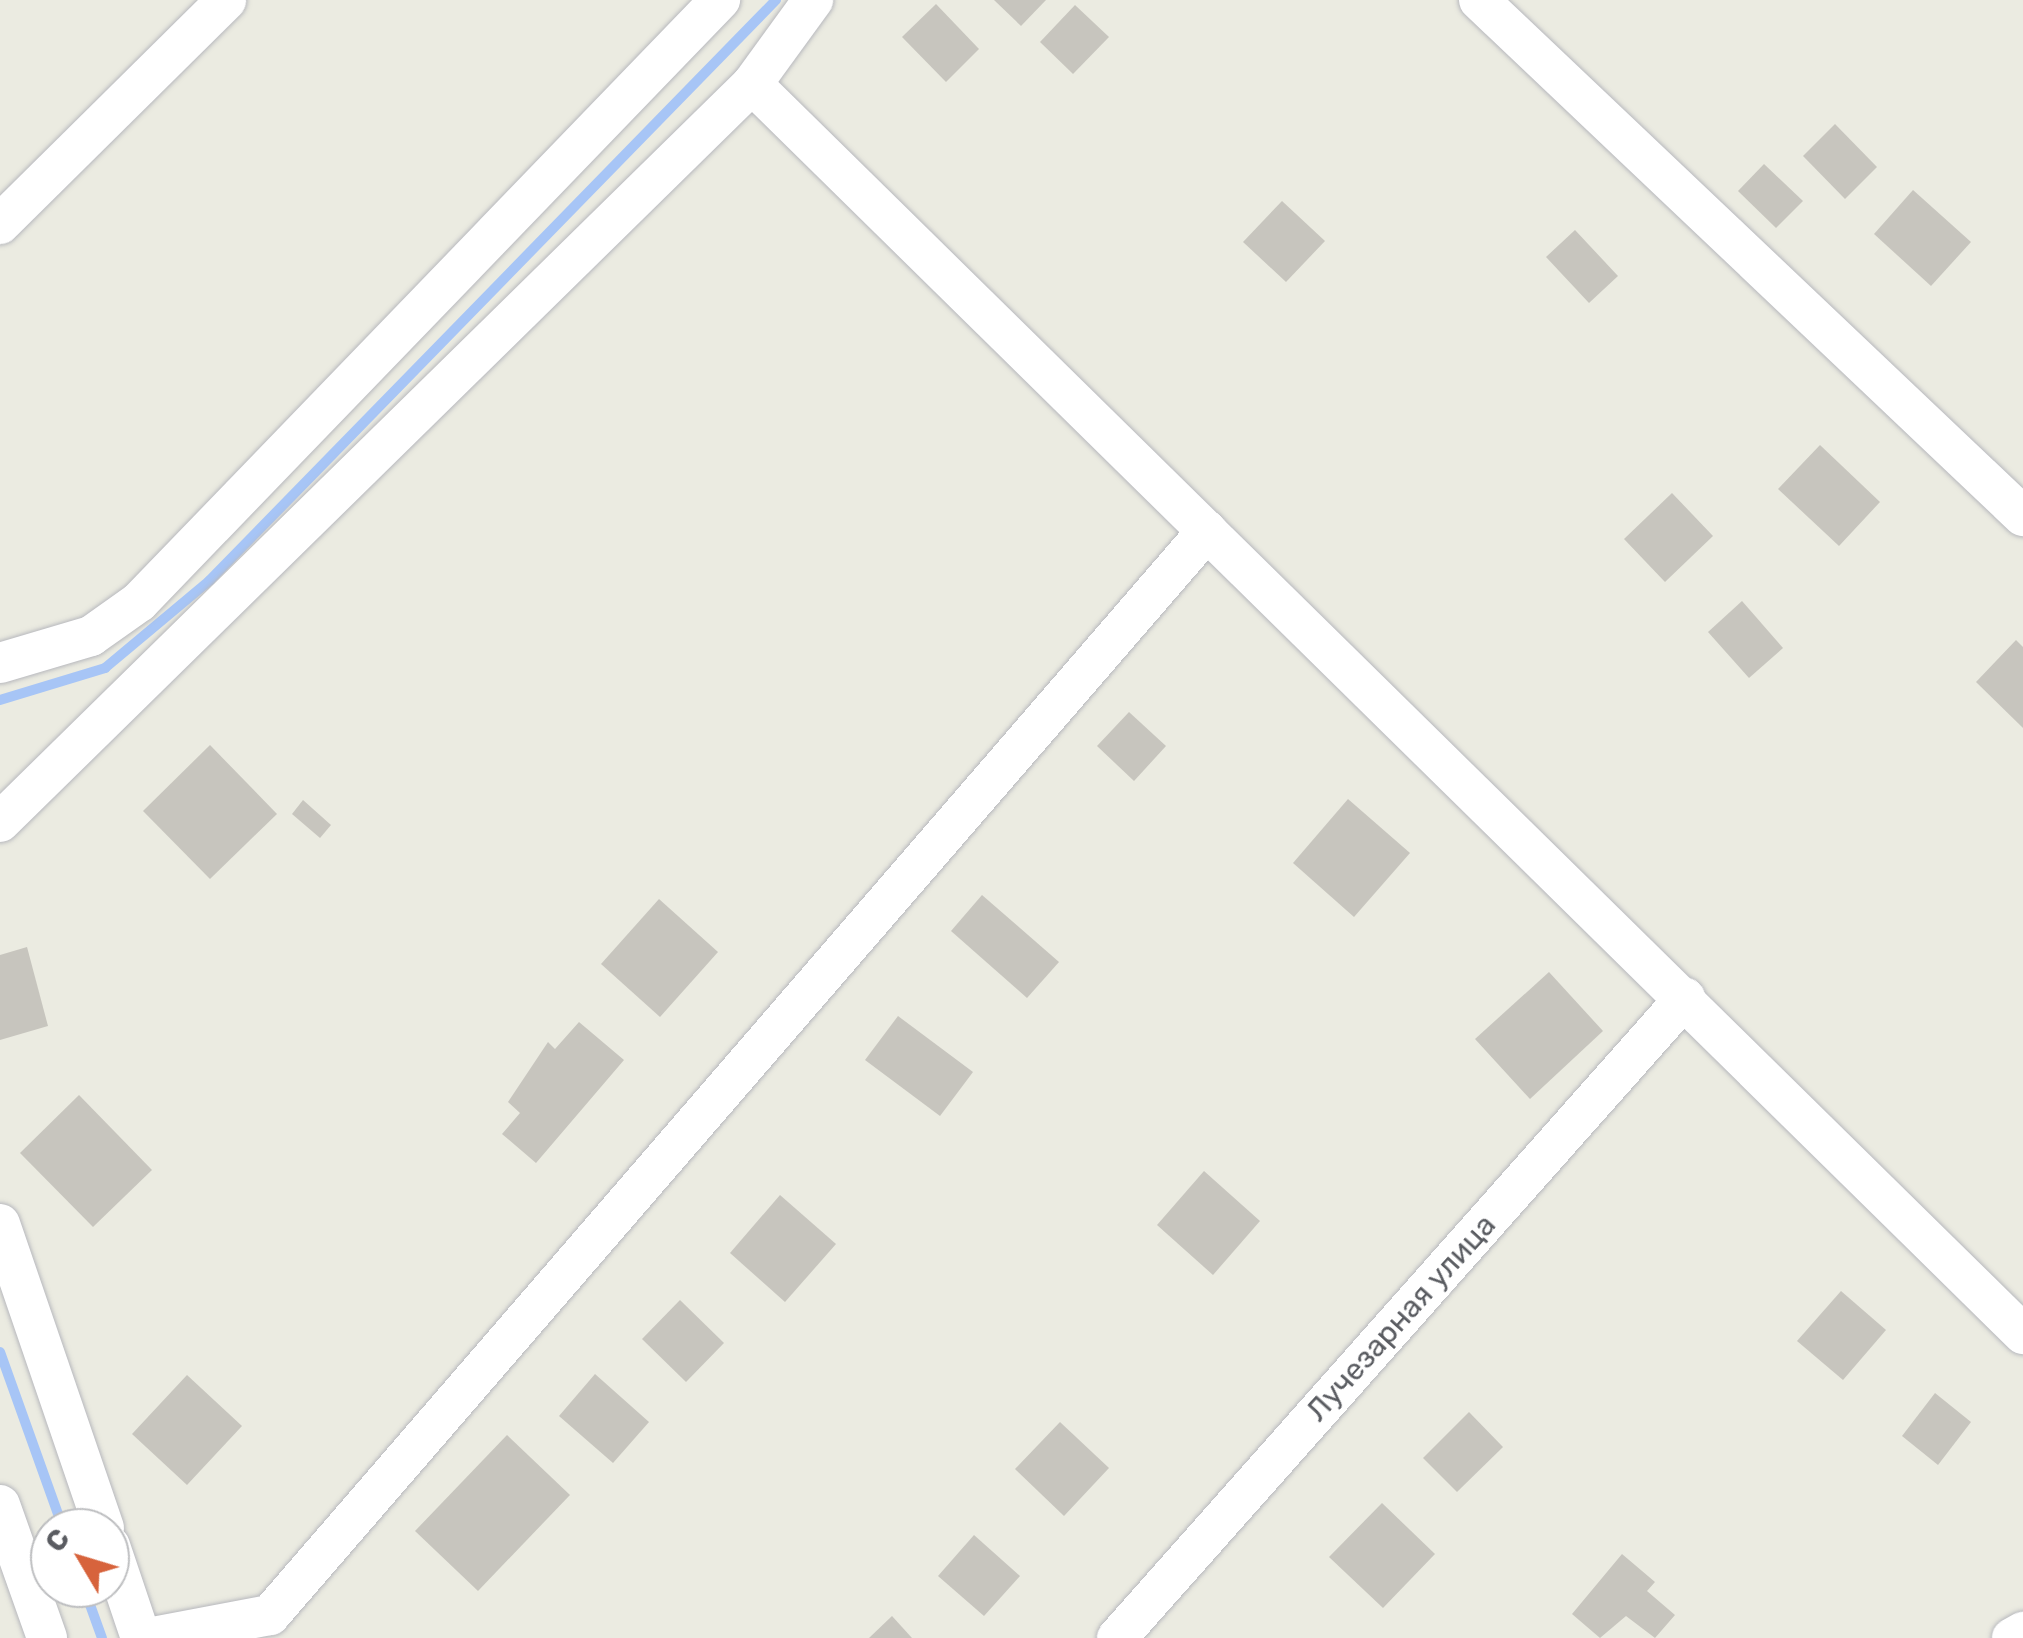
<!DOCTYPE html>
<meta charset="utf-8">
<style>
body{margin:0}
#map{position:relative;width:2023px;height:1638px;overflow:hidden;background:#ebebe1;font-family:Rubik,sans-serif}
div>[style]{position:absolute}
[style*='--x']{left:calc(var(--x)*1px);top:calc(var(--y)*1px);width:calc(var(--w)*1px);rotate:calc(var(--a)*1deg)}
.stream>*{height:10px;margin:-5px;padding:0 5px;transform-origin:5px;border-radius:5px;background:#a7c5f6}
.building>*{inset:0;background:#c7c5be}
.roads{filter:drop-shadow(0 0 2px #b7b8bd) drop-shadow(0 0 2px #b7b8bd)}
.minor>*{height:40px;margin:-20px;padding:0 20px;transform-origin:20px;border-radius:20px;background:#fff}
span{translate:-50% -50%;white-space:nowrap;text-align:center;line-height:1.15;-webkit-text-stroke:8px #fff;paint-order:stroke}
.street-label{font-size:30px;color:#5a5c61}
.north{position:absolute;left:30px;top:1508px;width:100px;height:100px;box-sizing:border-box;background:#fff;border:2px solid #bdbec0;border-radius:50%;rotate:308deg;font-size:28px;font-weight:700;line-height:40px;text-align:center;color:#5a5c61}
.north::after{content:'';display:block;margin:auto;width:35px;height:45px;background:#d7633c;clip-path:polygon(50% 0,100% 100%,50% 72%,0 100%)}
</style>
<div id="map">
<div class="stream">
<div style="--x:0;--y:700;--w:110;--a:-16.9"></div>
<div style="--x:105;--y:668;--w:136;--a:-39.9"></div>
<div style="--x:209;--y:581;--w:812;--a:-45.7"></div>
<div style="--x:0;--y:1352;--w:187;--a:70.3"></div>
<div style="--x:84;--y:1588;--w:53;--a:70.2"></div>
</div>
<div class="building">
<div style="clip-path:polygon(994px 0,1046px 0,1021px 26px)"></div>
<div style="clip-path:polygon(936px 4px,979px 49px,946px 82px,902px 37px)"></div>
<div style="clip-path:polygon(1075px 5px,1109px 37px,1073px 74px,1040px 42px)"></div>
<div style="clip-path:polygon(1835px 124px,1877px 167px,1845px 199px,1803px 156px)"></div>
<div style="clip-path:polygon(1764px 164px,1803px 201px,1776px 228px,1738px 191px)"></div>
<div style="clip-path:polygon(1913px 190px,1971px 242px,1931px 286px,1874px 234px)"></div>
<div style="clip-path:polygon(1282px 201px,1325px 241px,1286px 282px,1243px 242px)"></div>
<div style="clip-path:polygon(1575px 230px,1618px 276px,1589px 303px,1546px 257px)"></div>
<div style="clip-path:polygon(1820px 445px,1880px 502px,1839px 546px,1778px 489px)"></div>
<div style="clip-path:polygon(1672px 493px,1713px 536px,1665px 582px,1624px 539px)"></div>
<div style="clip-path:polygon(1742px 601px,1783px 648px,1749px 678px,1708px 632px)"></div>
<div style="clip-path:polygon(2016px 640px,2023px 647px,2023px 728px,1976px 682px)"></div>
<div style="clip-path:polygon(1129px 712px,1166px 746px,1134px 781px,1097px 746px)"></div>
<div style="clip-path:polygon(210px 745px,277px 814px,210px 879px,143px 811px)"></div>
<div style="clip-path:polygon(1348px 799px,1410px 853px,1354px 917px,1293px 863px)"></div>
<div style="clip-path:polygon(303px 800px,331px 825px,320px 838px,292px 814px)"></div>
<div style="clip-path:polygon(982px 895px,1059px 962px,1027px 998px,951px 931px)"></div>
<div style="clip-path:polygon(659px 899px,718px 952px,660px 1017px,601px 964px)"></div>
<div style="clip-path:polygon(27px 947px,48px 1026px,0 1040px,0 955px)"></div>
<div style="clip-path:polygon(1549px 972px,1603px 1031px,1530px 1099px,1475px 1039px)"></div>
<div style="clip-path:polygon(898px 1016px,973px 1072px,940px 1116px,865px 1060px)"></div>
<div style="clip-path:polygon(579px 1022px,624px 1060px,536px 1163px,502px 1134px,520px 1113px,508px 1102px,548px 1042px,555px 1049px)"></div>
<div style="clip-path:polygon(79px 1095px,152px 1170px,93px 1227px,20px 1153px)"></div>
<div style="clip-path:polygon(1204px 1171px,1260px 1221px,1213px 1275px,1157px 1225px)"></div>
<div style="clip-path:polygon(780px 1195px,836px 1244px,785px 1302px,730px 1253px)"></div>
<div style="clip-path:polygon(1841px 1291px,1886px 1330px,1843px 1380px,1797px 1341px)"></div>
<div style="clip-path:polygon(680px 1300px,724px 1343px,686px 1382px,642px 1339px)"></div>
<div style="clip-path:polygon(595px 1374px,649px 1422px,613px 1463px,559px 1416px)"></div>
<div style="clip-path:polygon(187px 1375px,242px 1426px,187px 1485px,132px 1434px)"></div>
<div style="clip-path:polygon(1935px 1393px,1971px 1422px,1938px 1465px,1902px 1436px)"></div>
<div style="clip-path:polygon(1469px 1412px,1503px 1447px,1457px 1492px,1423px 1458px)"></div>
<div style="clip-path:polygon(1060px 1422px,1109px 1468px,1064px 1516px,1015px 1469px)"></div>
<div style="clip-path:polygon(507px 1435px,570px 1495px,478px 1591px,415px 1531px)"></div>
<div style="clip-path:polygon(1382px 1503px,1435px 1554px,1383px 1608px,1329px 1557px)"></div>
<div style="clip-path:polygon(974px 1535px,1020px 1576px,984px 1616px,938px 1576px)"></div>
<div style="clip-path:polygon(1622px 1554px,1655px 1582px,1647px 1591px,1675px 1615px,1655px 1638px,1626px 1616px,1600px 1638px,1572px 1614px)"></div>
<div style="clip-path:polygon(892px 1616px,912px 1638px,869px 1638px)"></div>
</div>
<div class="roads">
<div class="minor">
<div style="--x:1479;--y:0;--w:750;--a:43.49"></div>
<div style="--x:752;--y:84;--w:1783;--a:44.52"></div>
<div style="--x:0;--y:224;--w:318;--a:-44.7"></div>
<div style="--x:0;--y:663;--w:95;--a:-16.5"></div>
<div style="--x:91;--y:636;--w:59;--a:-35.3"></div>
<div style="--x:139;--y:602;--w:837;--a:-46.02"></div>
<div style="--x:0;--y:822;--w:1054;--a:-44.46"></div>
<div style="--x:752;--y:84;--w:104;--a:-54"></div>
<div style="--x:0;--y:1224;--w:321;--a:71.1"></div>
<div style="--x:0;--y:1505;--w:141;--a:70.5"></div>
<div style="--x:110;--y:1546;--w:97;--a:71.4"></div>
<div style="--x:148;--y:1638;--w:124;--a:-10.7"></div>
<div style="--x:270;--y:1615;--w:1433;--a:-49.16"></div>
<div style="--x:1117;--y:1638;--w:856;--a:-48.41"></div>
<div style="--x:2012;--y:1638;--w:13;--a:-29"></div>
</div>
</div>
<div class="street-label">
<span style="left:1401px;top:1318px;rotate:-48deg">Лучезарная улица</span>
</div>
<div class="north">С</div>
</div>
